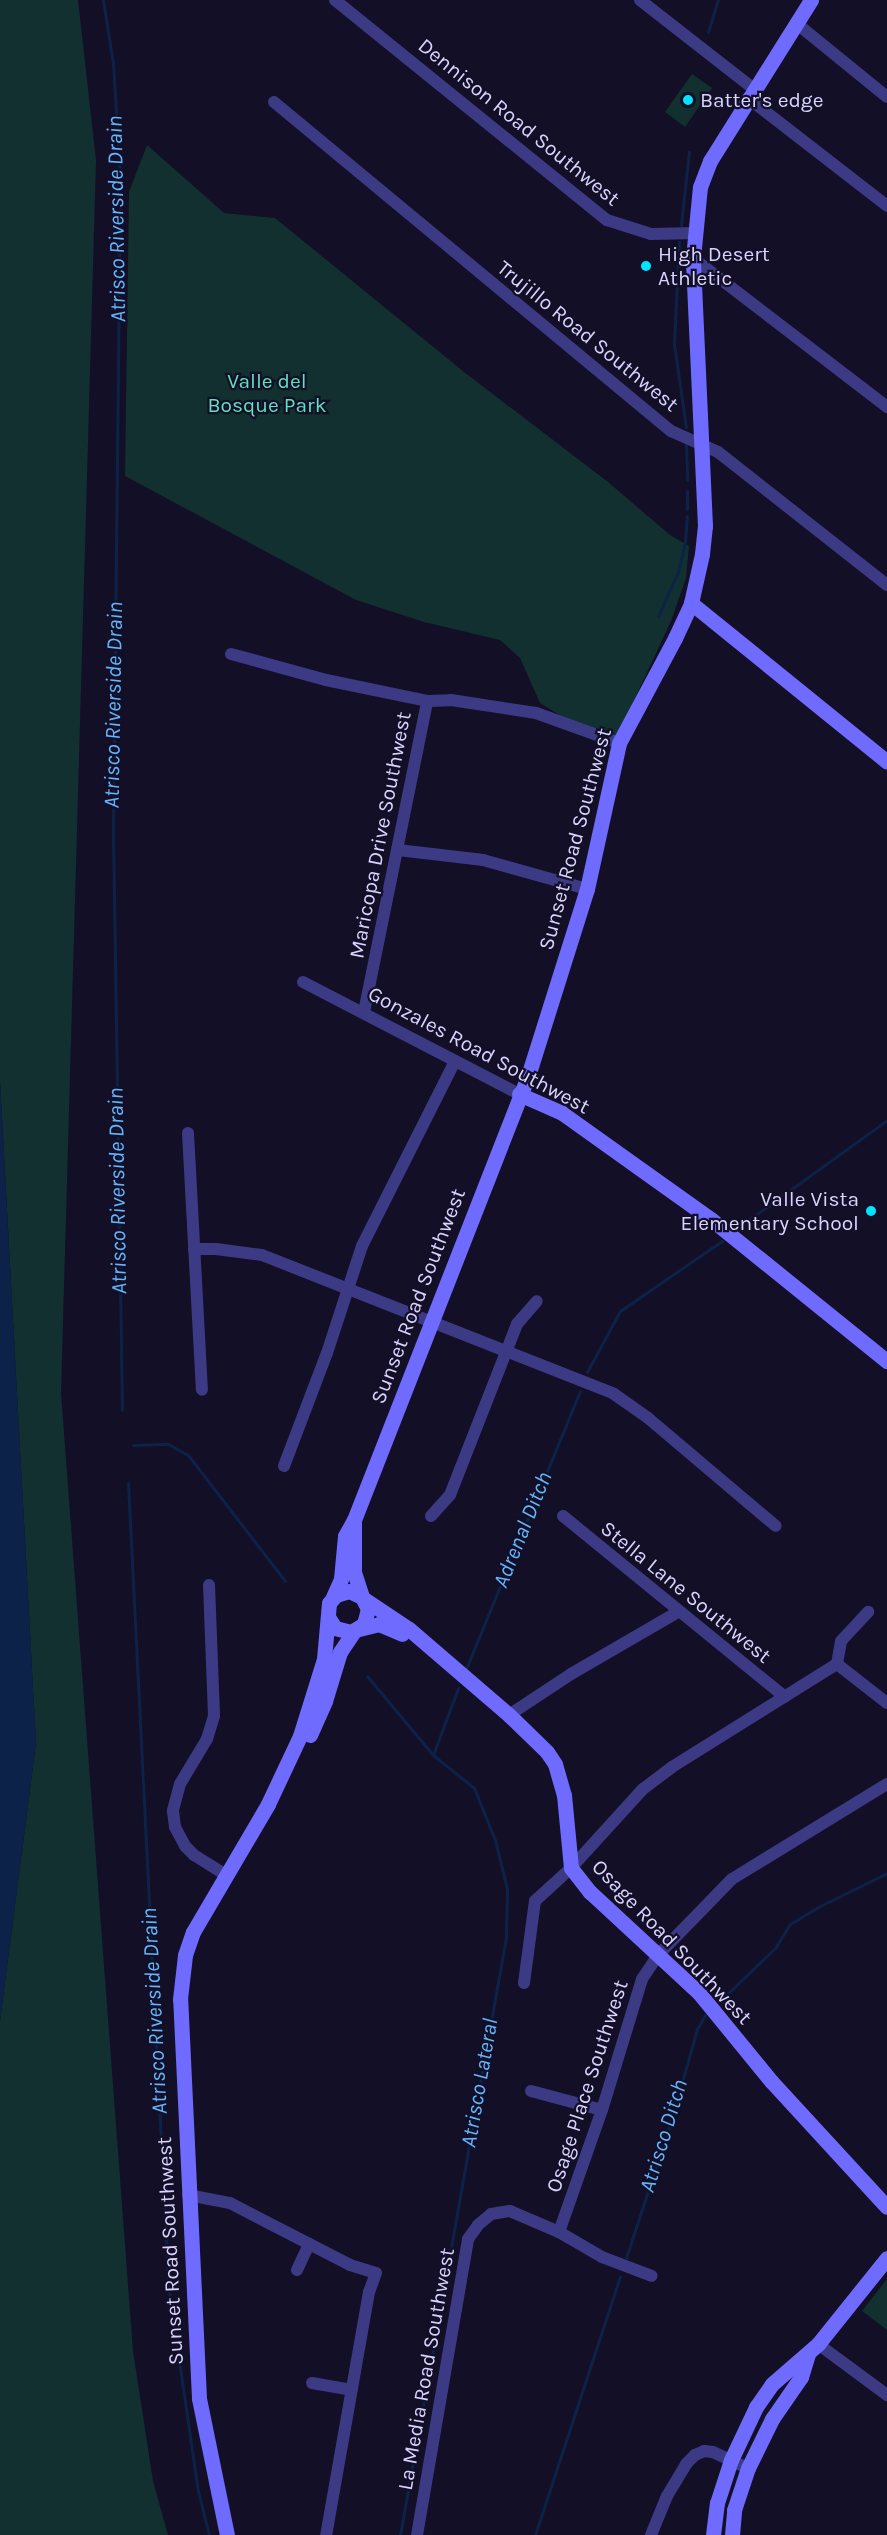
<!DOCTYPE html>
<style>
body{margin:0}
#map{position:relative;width:887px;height:2535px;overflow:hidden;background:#130f26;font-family:Karla,sans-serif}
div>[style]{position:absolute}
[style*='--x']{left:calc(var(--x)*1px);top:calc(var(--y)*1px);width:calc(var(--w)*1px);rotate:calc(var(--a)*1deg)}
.green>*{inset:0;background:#12302f}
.water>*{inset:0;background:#0c2248}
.stream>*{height:3px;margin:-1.5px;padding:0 1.5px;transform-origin:1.5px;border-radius:1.5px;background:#0c2248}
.street>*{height:12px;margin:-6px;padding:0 6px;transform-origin:6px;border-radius:6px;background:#3d3a85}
.secondary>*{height:15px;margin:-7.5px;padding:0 7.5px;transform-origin:7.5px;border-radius:7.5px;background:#6f6bff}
.dots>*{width:16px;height:16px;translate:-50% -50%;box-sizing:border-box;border:3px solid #130f26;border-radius:50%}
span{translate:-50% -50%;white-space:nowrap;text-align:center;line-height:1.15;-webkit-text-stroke:4.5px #130f26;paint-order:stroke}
.poi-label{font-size:21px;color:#d9d4ff}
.left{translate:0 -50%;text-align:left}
.right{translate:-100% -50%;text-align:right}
.street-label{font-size:21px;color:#d9d4ff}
.park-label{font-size:21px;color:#5fe0c0}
.water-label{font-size:22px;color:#62b6ff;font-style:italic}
</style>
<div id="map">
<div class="green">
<div style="clip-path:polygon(0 0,78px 0,96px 160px,61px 1393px,133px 2351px,153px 2481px,168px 2535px,0 2535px,0 2021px,36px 1743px,0 1081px)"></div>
<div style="clip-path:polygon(692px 74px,712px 88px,685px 127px,665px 112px)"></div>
<div style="clip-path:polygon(147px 145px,224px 213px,275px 218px,464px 372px,608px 482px,670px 535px,689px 546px,686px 578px,671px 621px,617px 737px,568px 720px,540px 703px,520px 658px,500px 640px,424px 622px,356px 600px,125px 476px,129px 192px)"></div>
<div style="clip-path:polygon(887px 2279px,887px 2330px,862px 2311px)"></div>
</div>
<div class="water">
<div style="clip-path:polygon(0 1081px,36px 1743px,0 2021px)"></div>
</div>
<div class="stream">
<div style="--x:103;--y:0;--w:64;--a:81"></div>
<div style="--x:113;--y:63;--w:115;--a:86.5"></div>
<div style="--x:120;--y:178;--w:653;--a:90.61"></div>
<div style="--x:113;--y:831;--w:579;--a:89.11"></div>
<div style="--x:708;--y:32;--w:34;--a:-73"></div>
<div style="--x:681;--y:225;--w:74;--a:-83.8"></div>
<div style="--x:679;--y:242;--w:102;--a:92.8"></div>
<div style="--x:674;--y:344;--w:84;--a:81.8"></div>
<div style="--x:686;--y:443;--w:37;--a:88"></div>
<div style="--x:687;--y:491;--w:18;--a:90"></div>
<div style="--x:658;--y:616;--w:48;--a:-65.6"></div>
<div style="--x:678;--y:572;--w:31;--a:-77"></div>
<div style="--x:685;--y:542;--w:26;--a:-86"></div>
<div style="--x:743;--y:1224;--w:178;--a:-35.8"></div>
<div style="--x:587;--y:1372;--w:69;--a:-61.6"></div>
<div style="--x:620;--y:1311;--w:124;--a:-34.5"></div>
<div style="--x:133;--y:1445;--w:35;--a:-2"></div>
<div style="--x:168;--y:1444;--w:23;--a:29"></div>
<div style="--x:188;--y:1455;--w:159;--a:52.4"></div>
<div style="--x:128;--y:1483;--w:802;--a:87.14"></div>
<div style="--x:168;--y:2284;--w:209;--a:81.8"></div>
<div style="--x:198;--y:2491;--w:45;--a:76"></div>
<div style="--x:466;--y:1669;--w:300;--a:-67.7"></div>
<div style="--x:367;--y:1676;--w:103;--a:50.1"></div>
<div style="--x:433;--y:1755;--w:53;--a:38.8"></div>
<div style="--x:474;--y:1788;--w:56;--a:68"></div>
<div style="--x:495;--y:1840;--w:50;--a:76.2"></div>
<div style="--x:507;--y:1889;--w:48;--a:91.2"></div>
<div style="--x:506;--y:1937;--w:607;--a:100.05"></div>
<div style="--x:433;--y:1755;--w:72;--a:-69.5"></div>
<div style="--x:721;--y:2000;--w:75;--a:-43.9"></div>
<div style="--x:775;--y:1948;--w:28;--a:-58"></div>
<div style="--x:790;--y:1924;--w:33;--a:-31"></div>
<div style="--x:818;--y:1907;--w:77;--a:-26.2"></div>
<div style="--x:626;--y:2258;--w:144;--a:-71.8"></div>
<div style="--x:671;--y:2121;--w:96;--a:-74.2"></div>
<div style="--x:697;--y:2029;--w:16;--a:-60"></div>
<div style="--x:535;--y:2535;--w:272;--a:-71.8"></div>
</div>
<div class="street">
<div style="--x:335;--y:0;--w:350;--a:39"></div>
<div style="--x:607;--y:220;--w:46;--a:17.7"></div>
<div style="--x:651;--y:234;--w:45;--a:-1.3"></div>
<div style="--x:640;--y:0;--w:145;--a:38"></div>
<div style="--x:796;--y:23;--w:117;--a:39.1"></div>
<div style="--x:748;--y:98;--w:176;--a:37.8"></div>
<div style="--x:274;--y:102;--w:516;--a:39.65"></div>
<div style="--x:671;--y:431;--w:51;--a:24.1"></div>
<div style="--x:718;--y:452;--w:215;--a:38.2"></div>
<div style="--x:693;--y:258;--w:245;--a:37.5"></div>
<div style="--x:231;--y:654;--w:98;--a:15.3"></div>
<div style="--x:326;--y:680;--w:103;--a:11.7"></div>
<div style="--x:427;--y:701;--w:24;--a:-2"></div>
<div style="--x:451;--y:700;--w:86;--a:8.7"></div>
<div style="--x:536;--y:713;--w:88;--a:19.9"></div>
<div style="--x:398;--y:850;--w:86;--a:6.7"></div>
<div style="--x:483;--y:860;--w:108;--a:15.6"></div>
<div style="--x:303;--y:982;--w:243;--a:27.4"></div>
<div style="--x:364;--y:1012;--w:317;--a:-78.5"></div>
<div style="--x:188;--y:1133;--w:257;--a:86.9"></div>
<div style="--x:194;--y:1249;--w:22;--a:0"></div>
<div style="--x:216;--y:1249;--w:46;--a:7.4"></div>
<div style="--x:262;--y:1255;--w:378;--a:21.5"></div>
<div style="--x:614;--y:1394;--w:42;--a:35.2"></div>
<div style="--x:648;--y:1418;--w:167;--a:40.2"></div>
<div style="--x:284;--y:1466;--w:121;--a:-69.2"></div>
<div style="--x:327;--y:1353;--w:113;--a:-71.9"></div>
<div style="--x:362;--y:1246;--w:207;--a:-63.3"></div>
<div style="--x:431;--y:1516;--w:28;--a:-48"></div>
<div style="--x:450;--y:1495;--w:184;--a:-68.6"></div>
<div style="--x:517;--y:1324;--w:30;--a:-49"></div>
<div style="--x:563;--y:1516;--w:286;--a:39.2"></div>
<div style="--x:209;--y:1585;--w:131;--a:87.8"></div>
<div style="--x:214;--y:1716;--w:24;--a:107"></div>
<div style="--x:207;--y:1739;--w:52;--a:121"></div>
<div style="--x:180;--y:1784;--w:28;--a:105"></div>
<div style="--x:173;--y:1811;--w:16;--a:83"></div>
<div style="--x:175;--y:1827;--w:21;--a:62"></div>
<div style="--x:185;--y:1846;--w:13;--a:45"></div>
<div style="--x:194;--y:1855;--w:36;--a:32"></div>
<div style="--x:837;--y:1664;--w:63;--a:38"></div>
<div style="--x:509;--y:1715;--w:74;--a:-33.5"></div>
<div style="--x:571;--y:1674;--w:124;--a:-30.1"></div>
<div style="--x:524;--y:1983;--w:83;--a:-82.4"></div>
<div style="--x:535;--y:1901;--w:49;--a:-42.5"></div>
<div style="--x:571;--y:1868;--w:107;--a:-47.7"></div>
<div style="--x:643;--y:1789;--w:36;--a:-37"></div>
<div style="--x:672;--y:1767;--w:195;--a:-32"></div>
<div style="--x:837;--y:1664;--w:23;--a:-80"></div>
<div style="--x:841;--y:1641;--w:40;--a:-47"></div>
<div style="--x:531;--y:2091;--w:73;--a:15"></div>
<div style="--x:188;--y:2195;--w:43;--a:10.8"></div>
<div style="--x:230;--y:2203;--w:135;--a:27.3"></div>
<div style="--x:350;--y:2265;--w:27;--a:17"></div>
<div style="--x:376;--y:2273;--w:20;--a:110"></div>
<div style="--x:369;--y:2292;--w:247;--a:100"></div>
<div style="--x:559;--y:2232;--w:129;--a:-70.6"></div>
<div style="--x:602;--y:2110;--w:137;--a:-73"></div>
<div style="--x:642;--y:1979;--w:29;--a:-56"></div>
<div style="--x:658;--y:1955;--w:106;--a:-45.8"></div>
<div style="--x:732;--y:1879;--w:182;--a:-31.5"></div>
<div style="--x:297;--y:2270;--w:29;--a:-65"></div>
<div style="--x:818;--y:2344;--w:86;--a:36.5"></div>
<div style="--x:312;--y:2383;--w:40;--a:10"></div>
<div style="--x:417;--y:2535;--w:300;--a:-80.2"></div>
<div style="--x:468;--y:2239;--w:17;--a:-54"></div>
<div style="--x:478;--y:2225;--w:17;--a:-40"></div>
<div style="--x:491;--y:2214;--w:19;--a:-9"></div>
<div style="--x:510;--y:2211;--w:53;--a:23.2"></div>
<div style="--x:559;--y:2232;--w:50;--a:30.2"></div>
<div style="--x:602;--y:2257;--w:53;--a:20.8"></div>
<div style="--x:651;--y:2535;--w:42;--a:-67.7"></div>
<div style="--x:667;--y:2496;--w:37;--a:-59"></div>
<div style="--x:686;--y:2464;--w:13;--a:-45"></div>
<div style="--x:695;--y:2455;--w:10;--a:-24"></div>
<div style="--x:704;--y:2451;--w:9;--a:6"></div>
<div style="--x:713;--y:2452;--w:38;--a:25"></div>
</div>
<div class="secondary">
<div style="--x:691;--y:603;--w:252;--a:39"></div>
<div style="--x:519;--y:1094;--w:47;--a:23.8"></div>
<div style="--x:562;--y:1113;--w:184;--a:35.5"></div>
<div style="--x:712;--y:1220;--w:225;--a:38.9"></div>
<div style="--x:354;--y:1523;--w:49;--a:90"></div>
<div style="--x:354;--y:1572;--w:26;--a:72"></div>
<div style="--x:333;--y:1597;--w:20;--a:-66"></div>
<div style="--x:341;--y:1579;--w:43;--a:-84.7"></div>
<div style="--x:345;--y:1536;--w:18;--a:-61"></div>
<div style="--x:354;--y:1520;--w:477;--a:-68.6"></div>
<div style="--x:528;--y:1076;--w:196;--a:-72.5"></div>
<div style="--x:587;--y:889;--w:149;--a:-77.6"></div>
<div style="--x:619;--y:743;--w:119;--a:-61.9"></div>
<div style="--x:675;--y:638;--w:38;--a:-65"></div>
<div style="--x:691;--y:603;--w:50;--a:-77.3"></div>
<div style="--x:702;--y:554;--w:28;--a:-84"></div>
<div style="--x:705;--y:526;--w:268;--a:-92.6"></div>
<div style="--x:693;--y:258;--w:71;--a:-84.4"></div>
<div style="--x:700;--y:187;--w:28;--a:-69"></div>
<div style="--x:710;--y:161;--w:190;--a:-57.9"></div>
<div style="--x:364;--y:1599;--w:54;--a:33.7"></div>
<div style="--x:409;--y:1629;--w:132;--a:40.7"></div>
<div style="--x:509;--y:1715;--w:53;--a:44.2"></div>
<div style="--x:547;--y:1752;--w:14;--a:56"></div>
<div style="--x:555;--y:1764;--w:32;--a:74"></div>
<div style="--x:564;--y:1795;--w:73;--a:84.5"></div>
<div style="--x:571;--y:1868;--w:31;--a:52"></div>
<div style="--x:590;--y:1892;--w:149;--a:42.8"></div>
<div style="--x:699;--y:1993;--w:114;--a:50.7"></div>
<div style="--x:771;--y:2081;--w:171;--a:47.4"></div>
<div style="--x:359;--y:1629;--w:21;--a:-14"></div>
<div style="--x:379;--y:1624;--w:25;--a:23"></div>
<div style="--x:310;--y:1735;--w:37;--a:-66"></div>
<div style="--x:325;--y:1701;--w:51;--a:-73"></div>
<div style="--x:340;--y:1652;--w:25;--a:-56"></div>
<div style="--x:227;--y:2535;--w:140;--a:-101.6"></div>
<div style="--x:199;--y:2398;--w:399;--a:-92.7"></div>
<div style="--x:180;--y:1999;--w:44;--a:-83.5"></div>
<div style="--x:185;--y:1955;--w:24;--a:-71"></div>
<div style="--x:193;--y:1932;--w:148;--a:-59.6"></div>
<div style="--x:268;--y:1804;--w:75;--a:-64.8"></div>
<div style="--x:300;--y:1736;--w:81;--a:-72.7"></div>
<div style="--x:324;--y:1659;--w:56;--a:-84.9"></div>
<div style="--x:329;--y:1603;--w:11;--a:-49"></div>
<div style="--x:336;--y:1595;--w:14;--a:-17"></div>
<div style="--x:349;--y:1591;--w:14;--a:25"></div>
<div style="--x:362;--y:1597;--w:13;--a:63"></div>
<div style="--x:368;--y:1609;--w:16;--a:105"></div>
<div style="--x:364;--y:1624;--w:15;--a:148"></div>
<div style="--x:351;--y:1632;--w:16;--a:-166"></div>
<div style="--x:335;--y:1628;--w:13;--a:-122"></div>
<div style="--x:713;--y:2535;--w:32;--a:-83"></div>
<div style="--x:717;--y:2503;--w:45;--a:-72"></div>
<div style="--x:731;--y:2460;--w:59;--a:-64.7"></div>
<div style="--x:756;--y:2407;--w:28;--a:-55"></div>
<div style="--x:772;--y:2384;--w:61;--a:-41"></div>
<div style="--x:818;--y:2344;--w:110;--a:-51.3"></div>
<div style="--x:732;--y:2535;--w:25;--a:-85"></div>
<div style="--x:734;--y:2510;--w:44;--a:-71.6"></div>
<div style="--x:748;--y:2468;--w:55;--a:-63.9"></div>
<div style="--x:772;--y:2419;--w:51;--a:-55.4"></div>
<div style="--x:801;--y:2377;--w:24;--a:-73"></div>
</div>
<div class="dots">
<div style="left:688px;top:100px;background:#00e5ff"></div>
<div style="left:646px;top:266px;background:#00e5ff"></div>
<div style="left:871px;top:1211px;background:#00e5ff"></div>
</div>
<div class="poi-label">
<span class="left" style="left:700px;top:100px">Batter's edge</span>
<span class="left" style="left:658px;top:266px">High Desert<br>Athletic</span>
<span class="right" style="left:859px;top:1211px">Valle Vista<br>Elementary School</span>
</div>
<div class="street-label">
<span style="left:519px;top:122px;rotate:39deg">Dennison Road Southwest</span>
<span style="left:588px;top:336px;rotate:39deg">Trujillo Road Southwest</span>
<span style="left:380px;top:835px;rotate:-79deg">Maricopa Drive Southwest</span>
<span style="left:575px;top:839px;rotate:-75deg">Sunset Road Southwest</span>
<span style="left:479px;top:1050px;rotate:28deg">Gonzales Road Southwest</span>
<span style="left:418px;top:1296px;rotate:-69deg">Sunset Road Southwest</span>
<span style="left:686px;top:1592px;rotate:39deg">Stella Lane Southwest</span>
<span style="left:672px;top:1942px;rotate:46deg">Osage Road Southwest</span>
<span style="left:587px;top:2086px;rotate:-72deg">Osage Place Southwest</span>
<span style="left:170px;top:2251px;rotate:-93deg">Sunset Road Southwest</span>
<span style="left:426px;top:2369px;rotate:-80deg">La Media Road Southwest</span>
</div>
<div class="park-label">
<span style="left:267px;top:393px">Valle del<br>Bosque Park</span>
</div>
<div class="water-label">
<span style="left:117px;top:219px;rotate:-91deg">Atrisco Riverside Drain</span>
<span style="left:114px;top:705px;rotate:-89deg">Atrisco Riverside Drain</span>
<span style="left:118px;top:1191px;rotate:-91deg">Atrisco Riverside Drain</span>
<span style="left:523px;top:1530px;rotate:-68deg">Adrenal Ditch</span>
<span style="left:155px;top:2011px;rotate:-93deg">Atrisco Riverside Drain</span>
<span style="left:480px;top:2083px;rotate:-80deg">Atrisco Lateral</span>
<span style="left:664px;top:2136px;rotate:-73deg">Atrisco Ditch</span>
</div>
</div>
